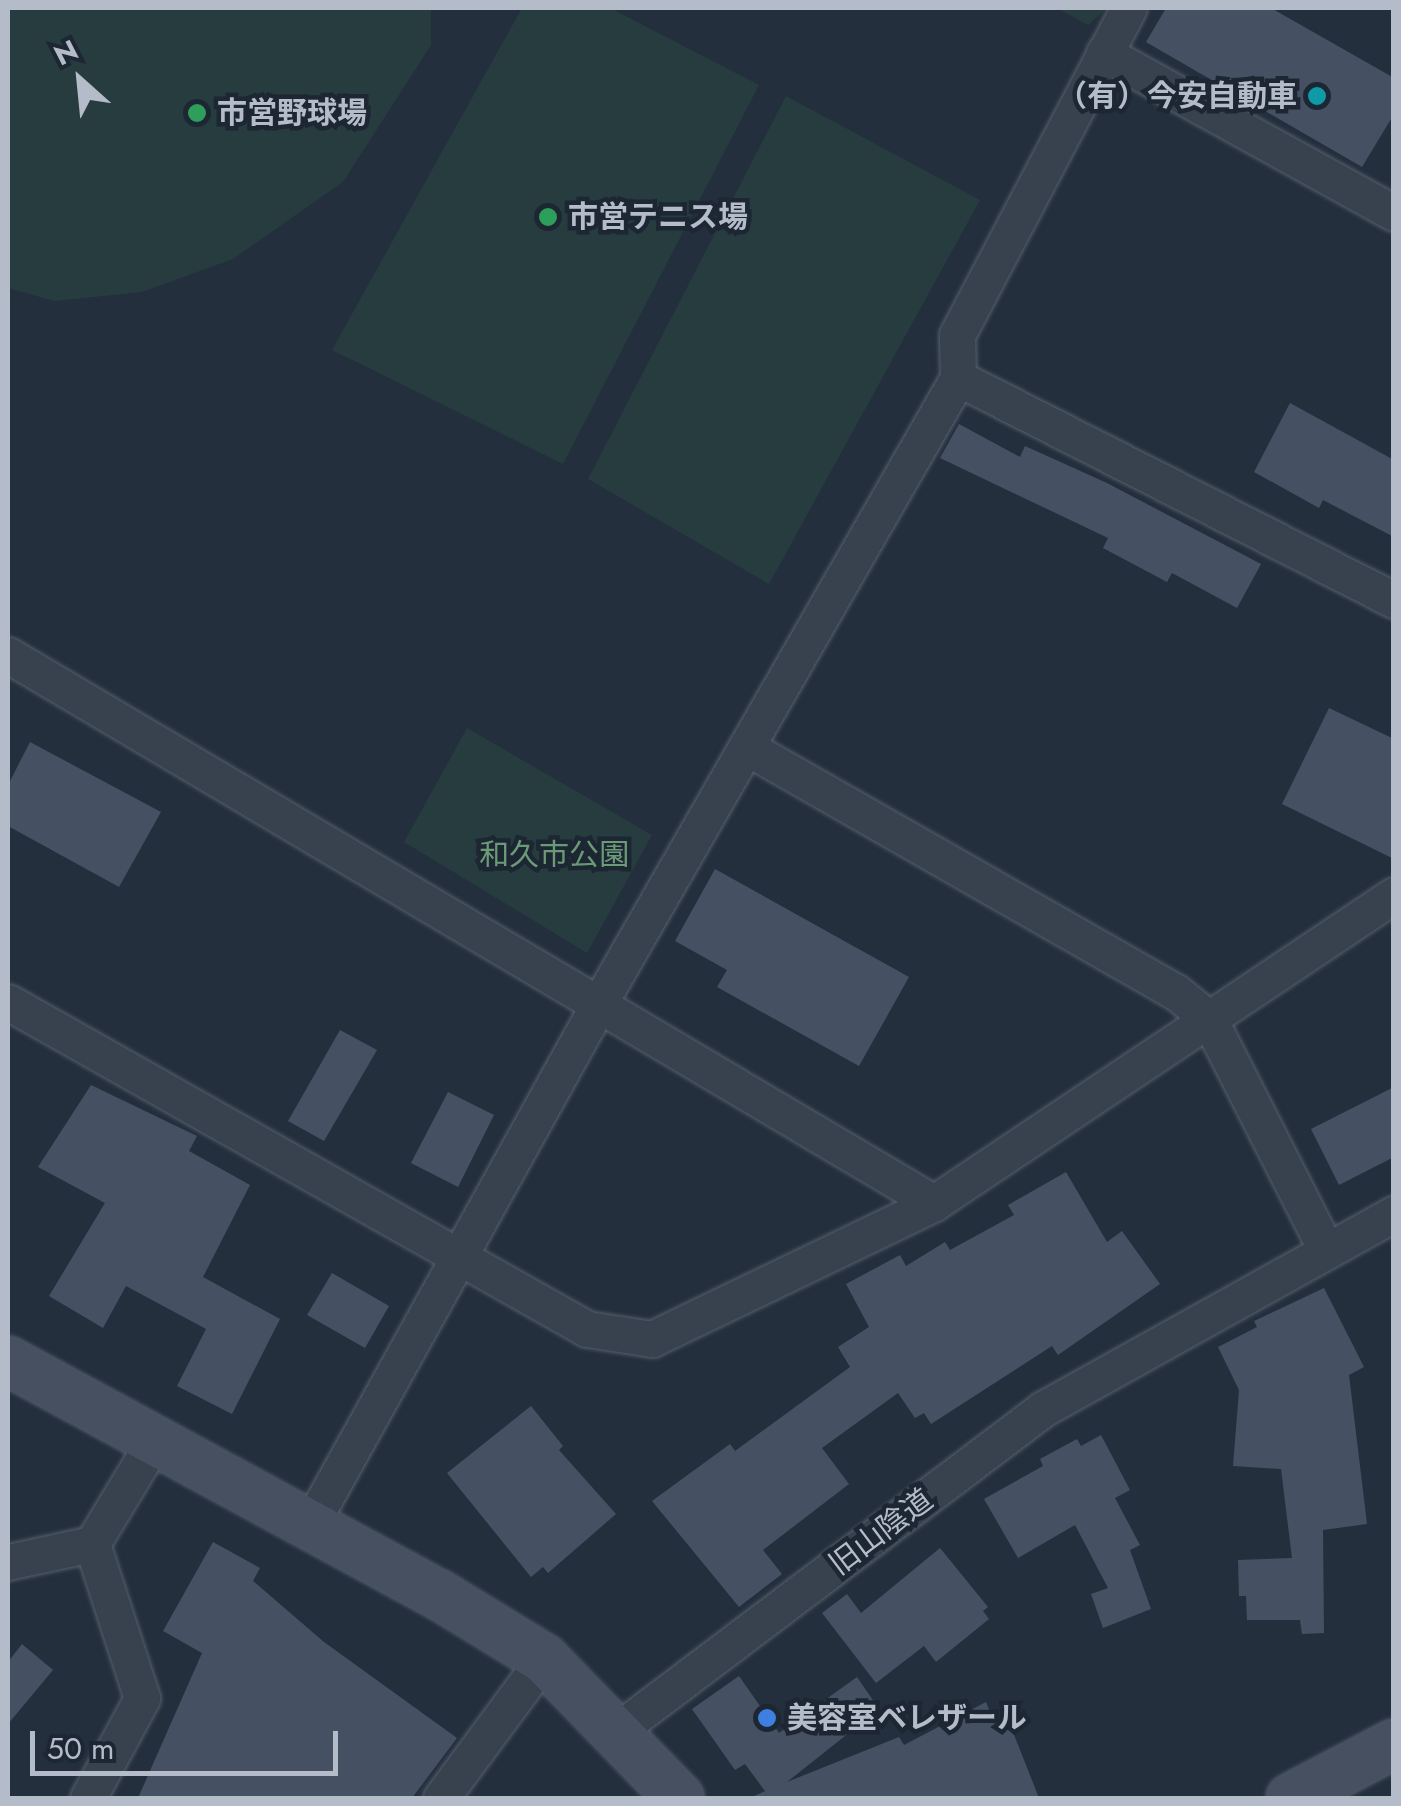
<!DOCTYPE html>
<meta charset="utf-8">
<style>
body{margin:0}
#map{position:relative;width:1401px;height:1806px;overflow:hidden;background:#242f3e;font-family:Jost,"Noto Sans JP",sans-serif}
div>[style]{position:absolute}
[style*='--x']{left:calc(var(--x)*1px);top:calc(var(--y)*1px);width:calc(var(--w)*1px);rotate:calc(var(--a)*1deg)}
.green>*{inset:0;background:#263c3f}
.building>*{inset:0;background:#455162}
.roads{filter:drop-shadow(0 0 2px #565f6c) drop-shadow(0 0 2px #565f6c)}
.street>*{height:35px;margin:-17.5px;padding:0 17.5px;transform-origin:17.5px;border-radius:17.5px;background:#38414e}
.secondary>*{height:48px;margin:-24px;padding:0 24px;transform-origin:24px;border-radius:24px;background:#465061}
.dots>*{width:28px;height:28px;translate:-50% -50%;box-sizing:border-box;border:5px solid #1d2633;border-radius:50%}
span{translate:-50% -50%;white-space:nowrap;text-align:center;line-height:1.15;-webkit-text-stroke:9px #1d2633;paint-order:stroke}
.poi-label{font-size:30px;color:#b4bcc9;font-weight:700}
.right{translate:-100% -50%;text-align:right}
.left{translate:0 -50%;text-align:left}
.park-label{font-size:30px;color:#6b9a76}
.street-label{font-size:30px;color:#b4bcc9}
.frame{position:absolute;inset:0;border:10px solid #b4bcc9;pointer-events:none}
.north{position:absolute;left:30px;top:30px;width:100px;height:100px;-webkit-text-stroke:8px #1d2633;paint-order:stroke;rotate:333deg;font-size:28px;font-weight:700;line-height:40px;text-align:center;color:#b4bcc9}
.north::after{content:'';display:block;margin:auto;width:35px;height:45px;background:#b4bcc9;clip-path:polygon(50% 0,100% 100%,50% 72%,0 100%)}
.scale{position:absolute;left:30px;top:1731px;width:308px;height:45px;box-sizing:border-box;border:5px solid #b4bcc9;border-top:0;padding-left:12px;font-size:30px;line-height:35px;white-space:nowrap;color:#b4bcc9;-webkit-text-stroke:8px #1d2633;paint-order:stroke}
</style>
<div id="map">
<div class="green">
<div style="clip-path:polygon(8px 8px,431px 8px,431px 45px,343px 182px,233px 259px,142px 292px,54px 301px,8px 288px)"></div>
<div style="clip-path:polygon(522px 8px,610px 8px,759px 85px,563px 464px,332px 350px)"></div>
<div style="clip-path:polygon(1057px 8px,1107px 8px,1088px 25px)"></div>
<div style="clip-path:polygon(786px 96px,980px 200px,769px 584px,588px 479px)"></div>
<div style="clip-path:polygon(467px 728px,652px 835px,587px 953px,404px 842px)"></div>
</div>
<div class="building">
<div style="clip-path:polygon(1166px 8px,1271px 8px,1394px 78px,1394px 114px,1362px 167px,1146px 42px)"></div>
<div style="clip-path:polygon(1290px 403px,1394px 460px,1394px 537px,1323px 500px,1319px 508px,1254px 472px)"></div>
<div style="clip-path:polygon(959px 424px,1020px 457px,1025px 446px,1107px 483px,1261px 564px,1237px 608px,1172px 573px,1167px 582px,1103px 548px,1108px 538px,940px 458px)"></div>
<div style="clip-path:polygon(1329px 708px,1394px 739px,1394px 859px,1282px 804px)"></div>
<div style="clip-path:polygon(30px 742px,161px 812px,119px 887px,8px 826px,8px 785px)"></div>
<div style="clip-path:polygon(715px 869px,909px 977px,859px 1066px,717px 987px,727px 970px,675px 941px)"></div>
<div style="clip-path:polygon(340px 1030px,377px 1050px,324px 1141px,288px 1121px)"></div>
<div style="clip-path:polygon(91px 1085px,197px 1136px,189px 1151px,250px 1185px,203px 1277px,280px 1319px,232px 1414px,177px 1386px,206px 1329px,126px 1286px,103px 1328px,49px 1296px,105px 1203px,38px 1167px)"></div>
<div style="clip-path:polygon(1394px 1087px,1394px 1157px,1339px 1185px,1311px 1129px)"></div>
<div style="clip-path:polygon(448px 1092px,494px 1115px,458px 1187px,411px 1163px)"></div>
<div style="clip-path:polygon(1066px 1172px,1107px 1242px,1122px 1231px,1160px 1284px,1058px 1355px,1052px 1346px,931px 1424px,924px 1413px,915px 1418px,898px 1393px,822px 1448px,849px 1484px,763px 1550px,782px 1574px,739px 1607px,652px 1501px,730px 1444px,735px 1451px,850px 1367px,838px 1347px,869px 1327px,846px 1284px,900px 1255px,906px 1266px,945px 1242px,950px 1250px,1014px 1215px,1008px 1205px)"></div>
<div style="clip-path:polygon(332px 1273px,389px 1306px,365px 1348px,307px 1315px)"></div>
<div style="clip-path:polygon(1324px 1288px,1364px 1367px,1349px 1375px,1367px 1524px,1323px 1530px,1324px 1633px,1302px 1634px,1300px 1620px,1247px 1620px,1246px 1596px,1239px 1596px,1238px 1560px,1292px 1558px,1281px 1469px,1233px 1466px,1239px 1390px,1218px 1347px,1257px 1327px,1254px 1321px)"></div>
<div style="clip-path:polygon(531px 1406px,563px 1446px,559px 1450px,616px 1514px,548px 1573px,543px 1567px,531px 1577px,447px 1473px)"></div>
<div style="clip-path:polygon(1101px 1435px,1130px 1490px,1115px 1498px,1140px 1545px,1130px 1550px,1151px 1609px,1103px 1628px,1091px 1594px,1108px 1588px,1075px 1525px,1018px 1558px,984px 1499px,1043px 1466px,1040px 1459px,1077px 1439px,1081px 1446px)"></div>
<div style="clip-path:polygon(213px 1542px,260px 1568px,253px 1581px,324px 1642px,457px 1738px,412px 1798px,138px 1798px,202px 1653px,163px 1631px)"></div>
<div style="clip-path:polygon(940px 1548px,988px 1607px,983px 1611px,989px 1619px,936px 1662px,924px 1646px,876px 1683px,822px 1613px,847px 1594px,861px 1613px)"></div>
<div style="clip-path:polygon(22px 1644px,53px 1670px,8px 1724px,8px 1662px)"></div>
<div style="clip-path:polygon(739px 1676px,779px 1733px,857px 1677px,879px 1709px,787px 1782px,899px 1737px,904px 1745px,986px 1702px,994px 1722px,1007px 1717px,1039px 1798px,750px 1798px,765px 1791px,745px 1764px,735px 1770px,692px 1709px)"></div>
</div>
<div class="roads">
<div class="street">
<div style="--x:1104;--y:53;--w:331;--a:28.9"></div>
<div style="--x:958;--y:378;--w:489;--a:27"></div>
<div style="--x:8;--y:655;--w:1076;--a:30.62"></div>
<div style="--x:746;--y:747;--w:495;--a:29.7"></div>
<div style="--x:1176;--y:992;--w:43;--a:39.3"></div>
<div style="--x:1209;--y:1019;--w:257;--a:63.1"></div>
<div style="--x:8;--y:1002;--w:665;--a:29.46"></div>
<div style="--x:587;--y:1329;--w:66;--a:8.7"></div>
<div style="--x:652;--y:1339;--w:313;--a:-25.7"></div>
<div style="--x:934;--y:1203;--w:554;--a:-33.8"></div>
<div style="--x:309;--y:1527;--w:602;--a:-61.01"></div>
<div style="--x:601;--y:1000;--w:717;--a:-60.15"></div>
<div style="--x:958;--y:378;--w:43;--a:-91.3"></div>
<div style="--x:957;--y:335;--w:369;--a:-62.3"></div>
<div style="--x:8;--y:1562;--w:86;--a:-12.1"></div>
<div style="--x:92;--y:1544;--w:118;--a:-58.9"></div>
<div style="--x:618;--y:1730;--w:533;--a:-37.06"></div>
<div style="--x:1043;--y:1409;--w:402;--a:-29.1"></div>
<div style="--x:88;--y:1798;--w:114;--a:-61.6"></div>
<div style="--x:142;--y:1698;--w:162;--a:-108"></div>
<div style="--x:441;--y:1798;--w:173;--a:-53.5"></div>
</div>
<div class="secondary">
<div style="--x:8;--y:1361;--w:489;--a:28.5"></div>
<div style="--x:438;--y:1594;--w:124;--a:31.5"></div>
<div style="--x:544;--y:1659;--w:194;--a:45.8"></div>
<div style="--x:1291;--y:1798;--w:116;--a:-27.7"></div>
</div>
</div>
<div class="dots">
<div style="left:1317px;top:96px;background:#0f9aa8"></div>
<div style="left:197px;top:113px;background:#2e9e5b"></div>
<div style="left:548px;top:217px;background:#2e9e5b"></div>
<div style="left:767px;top:1718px;background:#3f7fe0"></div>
</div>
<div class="poi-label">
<span class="right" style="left:1297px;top:96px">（有）今安自動車</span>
<span class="left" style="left:217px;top:113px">市営野球場</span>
<span class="left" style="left:568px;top:217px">市営テニス場</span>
<span class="left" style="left:787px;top:1718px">美容室ベレザール</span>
</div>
<div class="park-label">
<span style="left:554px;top:855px">和久市公園</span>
</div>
<div class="street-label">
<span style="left:881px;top:1532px;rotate:-37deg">旧山陰道</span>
</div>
<div class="frame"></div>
<div class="north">N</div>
<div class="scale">50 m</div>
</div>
